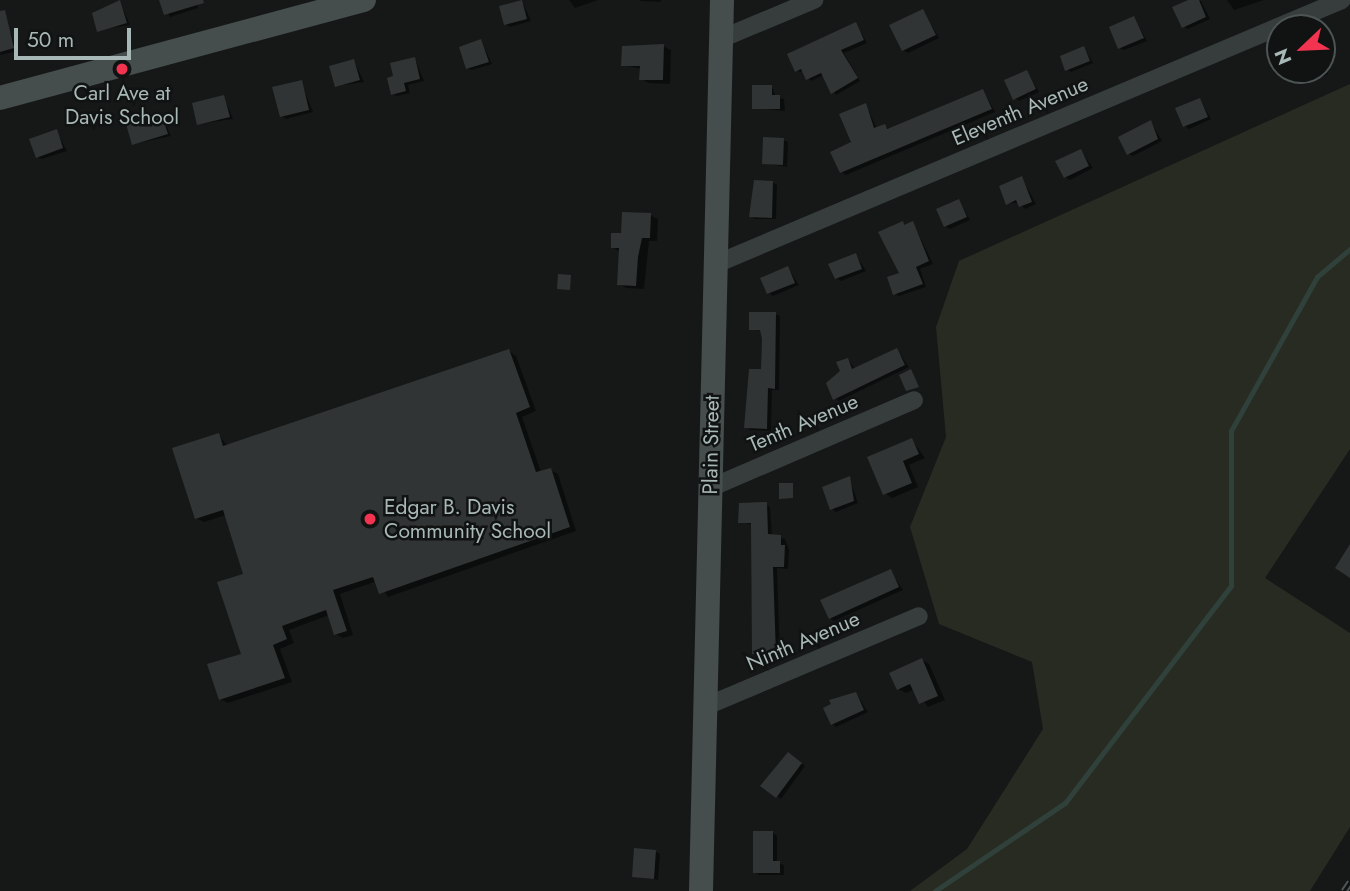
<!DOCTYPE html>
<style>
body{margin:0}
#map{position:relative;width:1350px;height:891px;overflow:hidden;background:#161818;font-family:Jost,sans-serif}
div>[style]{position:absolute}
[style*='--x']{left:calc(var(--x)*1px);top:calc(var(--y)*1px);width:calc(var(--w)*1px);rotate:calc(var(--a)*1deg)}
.green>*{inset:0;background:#282b22}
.shadow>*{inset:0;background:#0007}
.stream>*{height:4.5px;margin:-2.25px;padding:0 2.25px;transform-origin:2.25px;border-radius:2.25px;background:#2f413a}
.building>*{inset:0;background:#313434}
.street>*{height:18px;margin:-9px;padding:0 9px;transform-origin:9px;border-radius:9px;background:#373d3d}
.secondary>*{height:24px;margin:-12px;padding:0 12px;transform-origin:12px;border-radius:12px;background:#454d4d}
.rail>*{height:7px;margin-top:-3.5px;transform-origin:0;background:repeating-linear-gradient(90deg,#111313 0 13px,#4e5656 0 26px);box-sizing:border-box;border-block:2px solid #4e5656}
.dots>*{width:19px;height:19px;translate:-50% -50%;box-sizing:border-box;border:4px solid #111313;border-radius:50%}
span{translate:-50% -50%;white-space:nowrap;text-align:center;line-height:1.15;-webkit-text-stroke:5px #111313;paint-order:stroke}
.poi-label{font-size:21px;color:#a8b8b6}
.left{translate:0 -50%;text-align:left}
.street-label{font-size:21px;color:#a8b8b6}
.north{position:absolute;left:1266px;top:14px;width:70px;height:70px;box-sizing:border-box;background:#111313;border:2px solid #4d5554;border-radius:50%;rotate:247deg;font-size:19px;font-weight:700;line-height:28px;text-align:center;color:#a8b8b6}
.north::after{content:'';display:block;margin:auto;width:24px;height:32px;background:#f23450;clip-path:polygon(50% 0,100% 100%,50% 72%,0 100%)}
.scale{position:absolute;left:14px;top:28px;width:117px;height:32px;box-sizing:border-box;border:4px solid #a8b8b6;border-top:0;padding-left:9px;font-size:21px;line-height:24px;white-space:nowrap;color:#a8b8b6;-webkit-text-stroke:5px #111313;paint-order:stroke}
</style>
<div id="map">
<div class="green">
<div style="clip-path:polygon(1350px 84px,1350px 449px,1265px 578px,1350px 633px,1350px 827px,1310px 891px,910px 891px,967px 849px,1043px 729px,1032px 662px,939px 624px,910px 527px,946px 437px,936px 327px,959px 261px)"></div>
</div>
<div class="shadow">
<div style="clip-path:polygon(161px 0,196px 0,198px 8px,170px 17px)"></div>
<div style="clip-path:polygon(569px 0,598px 0,575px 8px)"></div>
<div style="clip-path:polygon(639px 0,661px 0,661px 2px,641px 1px)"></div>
<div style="clip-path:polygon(1193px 0,1201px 1px,1210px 19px,1188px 29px,1183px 26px)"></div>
<div style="clip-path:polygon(1227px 0,1264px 0,1234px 10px)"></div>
<div style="clip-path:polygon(522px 1px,531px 21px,510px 27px,506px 24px)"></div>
<div style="clip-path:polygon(120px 2px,130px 25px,98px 30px)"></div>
<div style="clip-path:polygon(923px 11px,939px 38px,908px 53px,903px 50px)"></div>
<div style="clip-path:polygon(1134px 18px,1147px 41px,1124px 50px,1119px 48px)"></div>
<div style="clip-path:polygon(856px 24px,867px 43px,844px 53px,860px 81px,836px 95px,824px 75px,811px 81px,804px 72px,796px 71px)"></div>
<div style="clip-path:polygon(9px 30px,18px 51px,0 55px,0 32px)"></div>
<div style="clip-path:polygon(481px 41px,492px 64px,472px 70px,467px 68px)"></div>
<div style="clip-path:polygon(663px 46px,671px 50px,670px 84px,649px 83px,641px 79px,642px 69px,623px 65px)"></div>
<div style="clip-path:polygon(1084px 48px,1093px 63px,1071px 72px,1067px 69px)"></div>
<div style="clip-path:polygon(415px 59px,424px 81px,408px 85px,410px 93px,397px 96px,392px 94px,395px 77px)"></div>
<div style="clip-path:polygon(1322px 60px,1328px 74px,1307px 84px,1303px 81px,1297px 70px,1322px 70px)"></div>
<div style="clip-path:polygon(354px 61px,364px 82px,336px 86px)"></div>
<div style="clip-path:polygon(1027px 72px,1039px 92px,1019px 101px,1015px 98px)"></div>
<div style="clip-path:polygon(301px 82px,313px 112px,286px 119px,282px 116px)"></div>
<div style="clip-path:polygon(772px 87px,776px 97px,784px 99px,785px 111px,754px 108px)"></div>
<div style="clip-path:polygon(983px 90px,995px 112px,846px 175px,841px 172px,866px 105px,877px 129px,889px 128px)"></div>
<div style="clip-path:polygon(224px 97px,233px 119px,199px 124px)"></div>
<div style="clip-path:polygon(1200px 100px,1211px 119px,1189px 129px,1185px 126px)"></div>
<div style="clip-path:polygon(161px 115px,171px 136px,134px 144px)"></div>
<div style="clip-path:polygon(1151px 122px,1162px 141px,1133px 156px,1129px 154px)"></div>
<div style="clip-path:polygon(56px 131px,67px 151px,42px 159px,37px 157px)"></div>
<div style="clip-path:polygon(783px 140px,788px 142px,787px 167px,764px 163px)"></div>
<div style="clip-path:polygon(1081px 151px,1093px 168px,1070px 180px,1065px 177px)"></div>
<div style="clip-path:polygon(1022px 178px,1036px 204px,1025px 209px,1019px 203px,1007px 203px)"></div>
<div style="clip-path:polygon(772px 182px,777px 185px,776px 219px,755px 219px,751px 216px)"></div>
<div style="clip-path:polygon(959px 201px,970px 220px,950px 229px,945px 226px)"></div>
<div style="clip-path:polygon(650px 215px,658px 219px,657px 241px,649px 241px,644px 289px,626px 288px,619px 284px,620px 252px,612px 247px)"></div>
<div style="clip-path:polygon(913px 223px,933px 264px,920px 269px,926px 287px,899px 296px,895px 294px)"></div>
<div style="clip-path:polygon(856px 255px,866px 271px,841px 281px,836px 278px)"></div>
<div style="clip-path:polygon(788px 268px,799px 285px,773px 296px,769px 293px)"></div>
<div style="clip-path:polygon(775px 314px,780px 316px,779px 390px,772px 390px,771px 431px,750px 430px,746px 427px,762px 371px,762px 331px,751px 329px)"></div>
<div style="clip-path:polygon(897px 350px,909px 367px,839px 401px,835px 398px,848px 359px,855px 369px)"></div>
<div style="clip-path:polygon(509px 351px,516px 356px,536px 411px,522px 417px,541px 472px,550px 470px,558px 474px,576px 531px,388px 597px,377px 581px,340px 594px,353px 635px,343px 638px,336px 634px,329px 615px,289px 630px,294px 643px,280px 649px,292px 682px,228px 703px,220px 699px,243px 655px,245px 575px,226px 515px,204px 522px,196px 518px,218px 435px,228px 446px)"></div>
<div style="clip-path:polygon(912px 440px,925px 458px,909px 465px,918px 487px,892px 498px,885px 493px)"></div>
<div style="clip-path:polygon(849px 478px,858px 503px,836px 512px,832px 509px)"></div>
<div style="clip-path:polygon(766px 504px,770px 507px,772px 536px,785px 539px,789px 550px,788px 569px,777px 568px,780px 656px,754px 653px,753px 525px,740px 522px)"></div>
<div style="clip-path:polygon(890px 571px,903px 590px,834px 621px,830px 618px)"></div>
<div style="clip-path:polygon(922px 660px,929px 664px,945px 700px,928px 707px,915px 689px,906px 693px,898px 689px)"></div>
<div style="clip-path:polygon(856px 694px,868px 712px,836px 727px,832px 724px)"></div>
<div style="clip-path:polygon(793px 757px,805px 766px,781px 799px,777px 796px)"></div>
<div style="clip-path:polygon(773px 833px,777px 836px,777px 863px,784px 865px,784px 875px,759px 875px,755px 872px)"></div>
<div style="clip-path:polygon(656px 852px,660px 854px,658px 880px,634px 876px)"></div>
</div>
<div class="stream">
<div style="--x:935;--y:891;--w:157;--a:-34.1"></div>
<div style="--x:1065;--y:803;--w:273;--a:-52.6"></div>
<div style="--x:1231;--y:586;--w:155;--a:-90"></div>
<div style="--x:1231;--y:431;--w:176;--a:-60.8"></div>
<div style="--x:1317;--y:277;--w:43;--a:-40.3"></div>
</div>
<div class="building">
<div style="clip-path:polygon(120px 0,127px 23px,97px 32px,92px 13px)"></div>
<div style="clip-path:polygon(159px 0,203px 0,204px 3px,164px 15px)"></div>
<div style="clip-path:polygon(522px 0,527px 19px,504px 25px,499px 6px)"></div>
<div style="clip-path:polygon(1188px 0,1199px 0,1206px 17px,1182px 28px,1172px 7px)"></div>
<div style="clip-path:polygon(923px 9px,936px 35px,902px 51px,889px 25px)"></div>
<div style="clip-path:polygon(5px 10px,14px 48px,0 52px,0 11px)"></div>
<div style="clip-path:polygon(1134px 16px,1144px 38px,1118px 49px,1109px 27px)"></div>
<div style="clip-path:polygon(856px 22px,864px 40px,841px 50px,858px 78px,831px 94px,821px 73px,806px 80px,801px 69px,795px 72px,787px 54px)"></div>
<div style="clip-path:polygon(481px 39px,489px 62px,466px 69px,459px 47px)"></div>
<div style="clip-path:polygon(664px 44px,663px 80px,639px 80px,640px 66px,621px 66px,622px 46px)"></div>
<div style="clip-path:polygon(1084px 46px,1090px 61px,1065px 71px,1060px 56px)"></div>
<div style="clip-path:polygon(415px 57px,420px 79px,404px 83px,406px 91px,391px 95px,387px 78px,393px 76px,390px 63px)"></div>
<div style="clip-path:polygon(354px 59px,360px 80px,335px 87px,329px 66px)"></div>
<div style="clip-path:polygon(1027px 70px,1036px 89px,1013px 100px,1004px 80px)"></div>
<div style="clip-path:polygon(302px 80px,309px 110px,280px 117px,272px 87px)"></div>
<div style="clip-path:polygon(752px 85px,772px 85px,772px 95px,780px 95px,780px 109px,752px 109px)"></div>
<div style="clip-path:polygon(983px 89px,992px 109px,840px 173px,830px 152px,851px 142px,839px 114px,866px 103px,874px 128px,885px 124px,887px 129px)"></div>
<div style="clip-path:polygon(224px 95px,230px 117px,197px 125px,192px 103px)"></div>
<div style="clip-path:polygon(1200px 98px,1208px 117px,1183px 127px,1175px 108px)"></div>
<div style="clip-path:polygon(161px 113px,168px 134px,132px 145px,126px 124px)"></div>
<div style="clip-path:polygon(1151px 120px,1158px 139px,1127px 155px,1118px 137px)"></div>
<div style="clip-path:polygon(57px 129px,63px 148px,36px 158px,29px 139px)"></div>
<div style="clip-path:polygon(763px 137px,784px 138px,783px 165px,762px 164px)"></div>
<div style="clip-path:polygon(1081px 149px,1089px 166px,1064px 178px,1055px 161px)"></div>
<div style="clip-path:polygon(1022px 176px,1032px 202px,1019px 207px,1016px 200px,1006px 205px,999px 186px)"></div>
<div style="clip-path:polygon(754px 180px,773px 181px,772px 218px,749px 217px)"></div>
<div style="clip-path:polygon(959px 199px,967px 217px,944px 227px,936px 209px)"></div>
<div style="clip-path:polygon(622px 212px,651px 213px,650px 238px,642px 238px,638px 257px,636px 286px,617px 285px,619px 248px,611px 248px,611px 233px,621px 233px)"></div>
<div style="clip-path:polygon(903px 221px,904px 225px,913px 221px,929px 261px,916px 267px,923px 284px,893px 295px,887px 277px,899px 273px,878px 232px)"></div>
<div style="clip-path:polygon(856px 253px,862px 269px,835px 279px,828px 264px)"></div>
<div style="clip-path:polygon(788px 266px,795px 283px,767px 294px,760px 278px)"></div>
<div style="clip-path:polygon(558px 274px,571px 275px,570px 290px,557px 289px)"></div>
<div style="clip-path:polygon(749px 312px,776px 312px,775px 389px,768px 388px,767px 429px,744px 428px,749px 369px,761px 369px,762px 339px,760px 330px,749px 330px)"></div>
<div style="clip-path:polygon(897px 348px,905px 365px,833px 400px,826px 383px,840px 371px,836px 362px,848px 358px,852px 369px)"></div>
<div style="clip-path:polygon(509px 349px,530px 407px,516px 413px,536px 472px,551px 468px,570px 527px,379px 594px,373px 577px,333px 590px,347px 631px,334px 635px,326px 610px,282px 626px,287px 639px,273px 645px,285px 678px,219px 700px,207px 664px,241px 654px,217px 582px,243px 574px,223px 510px,195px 519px,172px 448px,219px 433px,223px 446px)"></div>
<div style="clip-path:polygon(911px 369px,919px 387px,906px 391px,899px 375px)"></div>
<div style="clip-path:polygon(912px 438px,919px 454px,903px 461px,912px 483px,883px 495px,867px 457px)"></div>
<div style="clip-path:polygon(850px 476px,854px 501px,830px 510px,822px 487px)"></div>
<div style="clip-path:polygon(779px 483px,793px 483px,793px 498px,779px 499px)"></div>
<div style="clip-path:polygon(767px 502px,768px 534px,781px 535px,781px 545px,785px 545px,784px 567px,773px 567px,776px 655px,752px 654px,751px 523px,738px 523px,739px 503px)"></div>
<div style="clip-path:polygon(1350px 544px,1350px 578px,1335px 568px)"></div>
<div style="clip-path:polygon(891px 569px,899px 587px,829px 619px,820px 600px)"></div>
<div style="clip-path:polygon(922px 658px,938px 696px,919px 704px,910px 684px,897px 690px,889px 673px)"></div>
<div style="clip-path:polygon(856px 692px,864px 710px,831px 725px,823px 708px,831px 704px,829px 700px)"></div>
<div style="clip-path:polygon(788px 752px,802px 763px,776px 798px,760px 786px)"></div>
<div style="clip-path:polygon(753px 831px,773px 831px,773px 861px,780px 861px,780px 873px,753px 873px)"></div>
<div style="clip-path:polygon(634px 848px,656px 850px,654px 879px,632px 877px)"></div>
</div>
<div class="street">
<div style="--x:723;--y:38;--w:99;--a:-22.7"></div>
<div style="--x:716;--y:264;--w:679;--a:-22.87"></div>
<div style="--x:710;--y:488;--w:222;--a:-23.3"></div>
<div style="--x:704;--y:707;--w:233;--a:-22.9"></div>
</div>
<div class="secondary">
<div style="--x:0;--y:98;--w:377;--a:-15.1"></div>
<div style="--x:701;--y:891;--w:891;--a:-88.65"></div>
</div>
<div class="rail">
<div style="--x:1344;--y:891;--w:11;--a:-56"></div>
</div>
<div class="dots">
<div style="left:122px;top:69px;background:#f23450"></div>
<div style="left:370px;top:519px;background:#f23450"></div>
</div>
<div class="poi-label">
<span style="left:122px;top:105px">Carl Ave at<br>Davis School</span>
<span class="left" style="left:384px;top:519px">Edgar B. Davis<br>Community School</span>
</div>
<div class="street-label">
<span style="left:1020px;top:111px;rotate:-23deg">Eleventh Avenue</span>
<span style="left:803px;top:423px;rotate:-23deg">Tenth Avenue</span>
<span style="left:711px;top:445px;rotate:-89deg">Plain Street</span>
<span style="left:803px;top:641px;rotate:-23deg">Ninth Avenue</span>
</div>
<div class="north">N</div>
<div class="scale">50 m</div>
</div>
